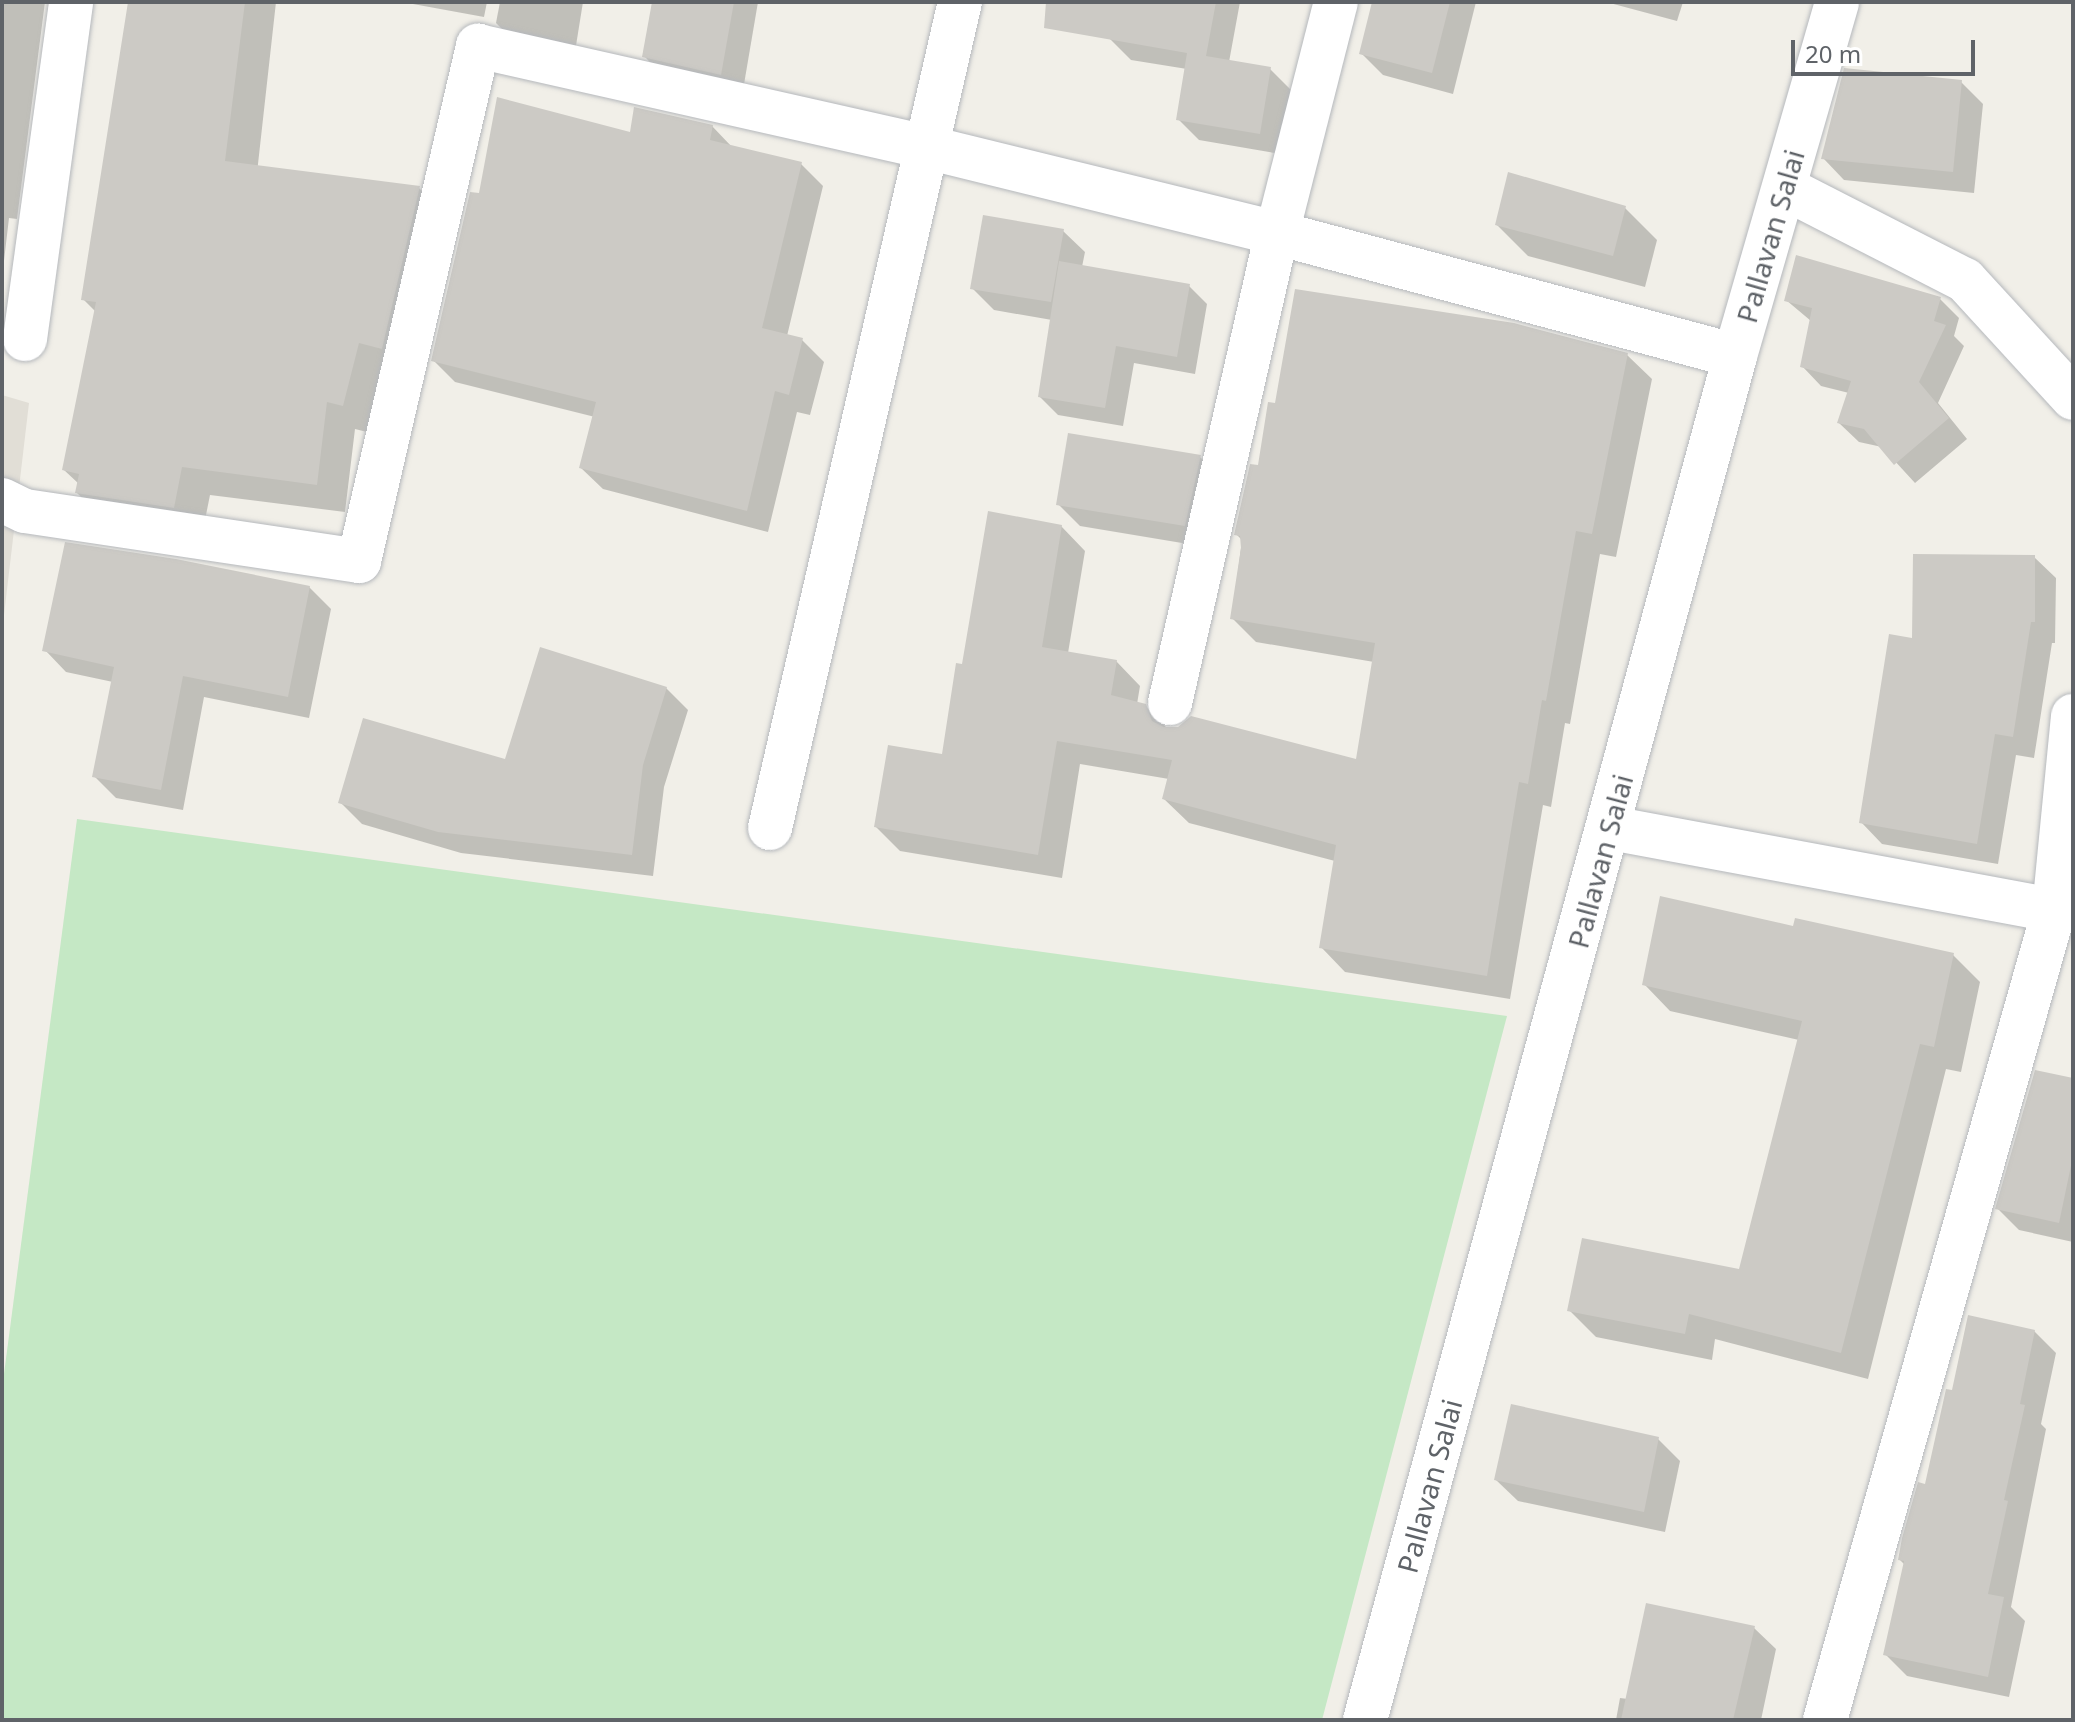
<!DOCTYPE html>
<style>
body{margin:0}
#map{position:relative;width:2075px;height:1722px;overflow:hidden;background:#f1efe8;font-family:"Noto Sans",sans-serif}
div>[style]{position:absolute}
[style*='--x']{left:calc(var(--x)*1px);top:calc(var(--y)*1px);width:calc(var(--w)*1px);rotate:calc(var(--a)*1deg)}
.education>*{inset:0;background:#e1ded6}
.green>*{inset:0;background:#c5e8c5}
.shadow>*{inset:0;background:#0003}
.building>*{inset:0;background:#cccac5}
.roads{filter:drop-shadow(0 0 2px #b5b8bc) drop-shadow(0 0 2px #b5b8bc)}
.minor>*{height:44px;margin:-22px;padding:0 22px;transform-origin:22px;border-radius:22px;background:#fff}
span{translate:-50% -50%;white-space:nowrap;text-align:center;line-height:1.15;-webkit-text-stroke:6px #fff;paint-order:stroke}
.street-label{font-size:28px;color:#5f6368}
.frame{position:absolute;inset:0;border:4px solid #5f6368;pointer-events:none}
.scale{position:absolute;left:1791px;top:40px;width:184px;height:36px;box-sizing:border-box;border:4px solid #5f6368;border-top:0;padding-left:10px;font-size:24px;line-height:28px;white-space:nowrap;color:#5f6368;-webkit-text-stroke:6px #fff;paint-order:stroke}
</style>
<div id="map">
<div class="education">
<div style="clip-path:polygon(2px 395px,29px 403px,2px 632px)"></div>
</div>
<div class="green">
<div style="clip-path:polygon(77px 819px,1507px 1016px,1322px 1720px,2px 1720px,2px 1389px)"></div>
</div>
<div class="shadow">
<div style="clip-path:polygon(2px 2px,45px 2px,17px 219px,9px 218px,2px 278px)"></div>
<div style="clip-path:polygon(130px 2px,276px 2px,257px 173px,419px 188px,447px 216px,371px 433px,355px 429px,345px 512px,210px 495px,202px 535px,106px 521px,77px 493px,79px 484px,64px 470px,96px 312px,83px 299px)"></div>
<div style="clip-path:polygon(402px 2px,487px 2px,484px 17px)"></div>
<div style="clip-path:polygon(500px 2px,583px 2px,574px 58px,518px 45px,496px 23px)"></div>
<div style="clip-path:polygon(654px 2px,758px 2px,742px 96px,666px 79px,645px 57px)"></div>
<div style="clip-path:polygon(1087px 2px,1240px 2px,1229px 62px,1270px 69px,1291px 90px,1280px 154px,1199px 140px,1178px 119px,1187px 69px,1131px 60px,1110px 39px)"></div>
<div style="clip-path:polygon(1374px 2px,1476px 2px,1453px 94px,1383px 75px,1361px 53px)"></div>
<div style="clip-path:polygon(1606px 2px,1683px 2px,1677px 21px)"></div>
<div style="clip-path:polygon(1961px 82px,1983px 104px,1974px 193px,1844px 180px,1823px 158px)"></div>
<div style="clip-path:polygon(712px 126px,732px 147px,801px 164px,823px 186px,787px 336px,802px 340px,824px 362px,810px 415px,797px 412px,768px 532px,603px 489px,581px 468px,595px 417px,455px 382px,433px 360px,480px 195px,631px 134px)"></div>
<div style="clip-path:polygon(1625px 208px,1657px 240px,1645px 287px,1528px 256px,1497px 225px)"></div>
<div style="clip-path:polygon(1063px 231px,1085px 252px,1082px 267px,1189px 286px,1207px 304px,1195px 374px,1134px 363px,1123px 426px,1058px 415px,1040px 397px,1052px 320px,994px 310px,972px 288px)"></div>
<div style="clip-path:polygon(1940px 299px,1959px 318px,1954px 336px,1964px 346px,1938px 403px,1967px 439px,1915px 483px,1882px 447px,1859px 442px,1839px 423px,1849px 393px,1821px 386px,1802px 366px,1811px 321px,1786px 300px)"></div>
<div style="clip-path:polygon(1627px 355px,1652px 379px,1616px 557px,1600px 554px,1570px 724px,1565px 723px,1551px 807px,1543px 805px,1510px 999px,1345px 972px,1321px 947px,1335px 861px,1189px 823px,1164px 799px,1169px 779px,1080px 764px,1062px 878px,900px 851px,876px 827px,944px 756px,964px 666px,1061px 526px,1085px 551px,1068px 653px,1116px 661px,1140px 686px,1137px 704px,1145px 706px,1168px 729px,1358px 761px,1374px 662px,1256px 642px,1232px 618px,1242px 540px,1236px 534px,1259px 467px)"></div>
<div style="clip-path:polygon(1200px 457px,1221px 479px,1206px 547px,1080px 526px,1058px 504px)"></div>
<div style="clip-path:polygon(2034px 557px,2056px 578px,2055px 643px,2052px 643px,2034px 758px,2016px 755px,1998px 864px,1882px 844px,1861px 822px,1914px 640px)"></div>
<div style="clip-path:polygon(309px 587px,331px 609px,309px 718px,204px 697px,183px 810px,116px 798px,94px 776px,113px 682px,66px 672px,45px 650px)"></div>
<div style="clip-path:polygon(666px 688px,688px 710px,664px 787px,653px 876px,461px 853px,362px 824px,340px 802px,506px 761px)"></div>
<div style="clip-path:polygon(1795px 928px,1953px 955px,1980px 982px,1961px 1072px,1946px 1069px,1868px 1379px,1715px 1339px,1712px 1360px,1596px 1337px,1570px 1311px,1741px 1271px,1799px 1040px,1670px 1011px,1644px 984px)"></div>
<div style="clip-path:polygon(2073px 1080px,2073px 1242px,2019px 1230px,1998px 1209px)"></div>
<div style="clip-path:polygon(2034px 1331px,2056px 1353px,2041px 1424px,2046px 1429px,2011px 1607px,2025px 1621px,2009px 1697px,1907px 1676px,1885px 1654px,1905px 1565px,1900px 1560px,1926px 1486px)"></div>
<div style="clip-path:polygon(1658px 1439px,1680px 1461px,1665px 1532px,1518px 1501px,1496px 1480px)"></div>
<div style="clip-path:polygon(1754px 1628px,1776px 1649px,1761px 1720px,1616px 1720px,1620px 1698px,1628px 1699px)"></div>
</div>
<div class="building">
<div style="clip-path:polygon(128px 2px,245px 2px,225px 161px,420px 186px,382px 349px,359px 343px,343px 406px,327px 402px,317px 485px,182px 467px,174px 508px,75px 493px,79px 474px,62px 470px,96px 302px,81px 300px)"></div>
<div style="clip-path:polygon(652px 2px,734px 2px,721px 75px,642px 57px)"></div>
<div style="clip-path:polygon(1046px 2px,1216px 2px,1206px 56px,1271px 67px,1260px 134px,1176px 120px,1187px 53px,1044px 28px)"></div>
<div style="clip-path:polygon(1372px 2px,1450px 2px,1432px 73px,1359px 54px)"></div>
<div style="clip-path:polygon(1844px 68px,1962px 80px,1953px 172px,1821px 159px)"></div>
<div style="clip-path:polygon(497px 97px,630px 132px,634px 107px,713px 125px,710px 140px,802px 162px,762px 328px,803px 338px,789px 395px,775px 391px,747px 511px,579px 468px,596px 402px,431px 361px,470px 192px,479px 193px)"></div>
<div style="clip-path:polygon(1508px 172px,1626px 206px,1613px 256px,1495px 225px)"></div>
<div style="clip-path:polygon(983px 215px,1064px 229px,1051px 302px,970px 289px)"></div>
<div style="clip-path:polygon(1796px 255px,1941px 297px,1934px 321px,1946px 325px,1919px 382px,1949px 418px,1894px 465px,1864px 429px,1837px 423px,1851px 381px,1800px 367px,1812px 308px,1784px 301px)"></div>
<div style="clip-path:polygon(1059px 261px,1190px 284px,1177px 357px,1116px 346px,1105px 408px,1038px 397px)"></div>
<div style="clip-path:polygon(1295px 289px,1514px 323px,1628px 353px,1592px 534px,1576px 531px,1546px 701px,1542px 700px,1528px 784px,1519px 782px,1487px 976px,1319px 948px,1336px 845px,1162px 799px,1172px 760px,1057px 741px,1038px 855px,874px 827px,888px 745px,942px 754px,956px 663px,962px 664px,988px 511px,1062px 525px,1042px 647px,1117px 660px,1111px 695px,1146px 704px,1152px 721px,1164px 727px,1178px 727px,1191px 716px,1356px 759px,1375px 643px,1230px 619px,1241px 548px,1240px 536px,1234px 535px,1250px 464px,1258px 465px,1268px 402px,1275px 403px)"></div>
<div style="clip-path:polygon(1068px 433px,1201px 455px,1185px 526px,1056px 505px)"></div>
<div style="clip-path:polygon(65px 542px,176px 559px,310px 586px,288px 697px,183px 676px,161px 790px,92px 777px,114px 667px,42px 651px)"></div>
<div style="clip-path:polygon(1913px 554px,2035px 555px,2035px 622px,2031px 622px,2013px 737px,1995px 734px,1977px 844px,1859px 823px,1889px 634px,1912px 638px)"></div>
<div style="clip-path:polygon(540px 647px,667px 687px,643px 765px,632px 855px,438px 832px,338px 803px,363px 718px,505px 759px)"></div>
<div style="clip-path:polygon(1660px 896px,1793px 926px,1795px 918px,1954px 953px,1934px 1047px,1920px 1044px,1841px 1353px,1689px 1314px,1685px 1334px,1567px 1311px,1582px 1238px,1739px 1269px,1802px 1021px,1642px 985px)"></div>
<div style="clip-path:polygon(2035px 1070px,2073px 1078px,2073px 1156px,2059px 1223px,1995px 1209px)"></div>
<div style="clip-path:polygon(1968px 1315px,2035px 1330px,2020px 1404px,2025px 1405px,2004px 1500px,2008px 1501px,1988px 1594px,2004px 1597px,1988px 1677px,1883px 1655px,1904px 1561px,1898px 1560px,1902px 1538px,1918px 1482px,1925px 1484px,1946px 1389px,1952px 1390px)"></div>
<div style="clip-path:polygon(1511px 1404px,1659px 1437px,1644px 1512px,1494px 1480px)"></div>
<div style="clip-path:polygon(1646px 1603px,1755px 1626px,1733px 1720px,1621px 1720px)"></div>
</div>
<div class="roads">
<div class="minor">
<div style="--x:1785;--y:188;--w:202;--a:27.1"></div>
<div style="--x:1965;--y:280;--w:160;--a:47.5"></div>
<div style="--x:25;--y:339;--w:340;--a:-82.2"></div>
<div style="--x:2;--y:500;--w:25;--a:26"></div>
<div style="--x:25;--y:511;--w:338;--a:8.5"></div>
<div style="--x:359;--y:561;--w:529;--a:-76.99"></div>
<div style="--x:478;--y:46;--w:459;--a:12.7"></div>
<div style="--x:926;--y:147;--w:361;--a:13.8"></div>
<div style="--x:1277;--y:233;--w:474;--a:15"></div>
<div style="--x:1170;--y:703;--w:482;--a:-77.2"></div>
<div style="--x:1277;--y:233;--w:238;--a:-75.7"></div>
<div style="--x:770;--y:828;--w:848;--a:-77.05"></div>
<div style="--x:1610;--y:828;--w:452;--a:10.5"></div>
<div style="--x:1365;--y:1720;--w:1413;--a:-74.82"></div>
<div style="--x:1735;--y:356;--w:368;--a:-73.9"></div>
<div style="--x:1825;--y:1720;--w:842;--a:-74.21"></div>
<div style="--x:2054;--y:910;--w:195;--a:-84.4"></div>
</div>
</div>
<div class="street-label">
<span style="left:1770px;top:236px;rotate:-74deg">Pallavan Salai</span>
<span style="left:1600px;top:861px;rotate:-75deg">Pallavan Salai</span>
<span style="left:1429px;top:1486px;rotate:-75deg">Pallavan Salai</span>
</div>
<div class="frame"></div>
<div class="scale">20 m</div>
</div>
